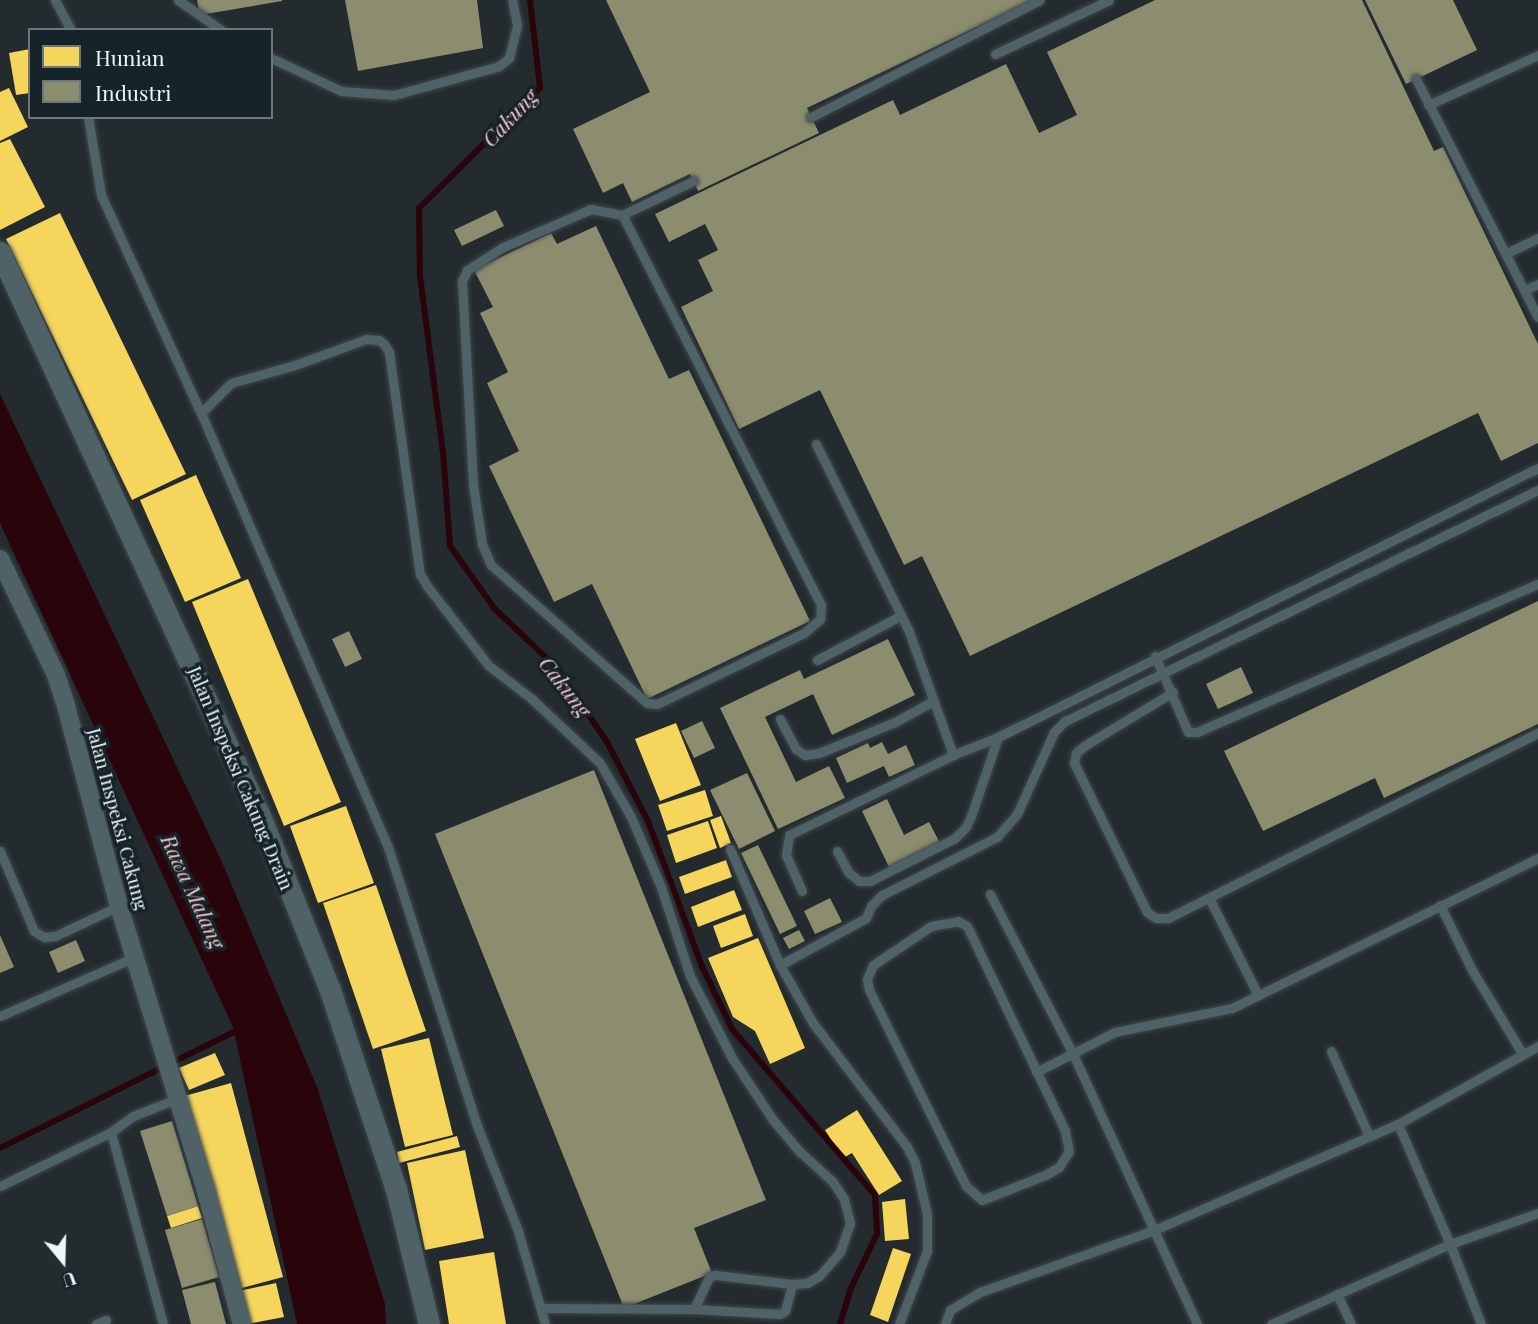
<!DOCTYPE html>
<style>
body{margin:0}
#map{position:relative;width:1538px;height:1324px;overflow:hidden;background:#232b2e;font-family:"Playfair Display",serif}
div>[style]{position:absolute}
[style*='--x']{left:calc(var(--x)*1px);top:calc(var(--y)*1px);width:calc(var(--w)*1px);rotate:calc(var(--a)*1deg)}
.water>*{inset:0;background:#29040b}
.homes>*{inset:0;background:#f6d55c}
.industry>*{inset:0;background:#8c8c6e}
.stream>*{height:6px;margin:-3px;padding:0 3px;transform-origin:3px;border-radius:3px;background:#29040b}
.roads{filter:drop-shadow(0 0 2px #40474a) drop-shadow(0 0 2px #40474a)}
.service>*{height:9px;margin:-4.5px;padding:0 4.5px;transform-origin:4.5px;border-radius:4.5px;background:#4f6268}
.minor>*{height:18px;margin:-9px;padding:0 9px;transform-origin:9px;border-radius:9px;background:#4f6268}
.tertiary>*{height:21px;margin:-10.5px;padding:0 10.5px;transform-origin:10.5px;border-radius:10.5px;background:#4f6268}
span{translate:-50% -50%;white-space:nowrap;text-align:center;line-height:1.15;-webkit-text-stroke:7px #162328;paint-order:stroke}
.street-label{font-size:19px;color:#edf6f9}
.water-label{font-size:21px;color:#f4c7cb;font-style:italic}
.legend{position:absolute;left:28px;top:28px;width:245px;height:91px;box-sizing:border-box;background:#162328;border:2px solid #6c777c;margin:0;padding:9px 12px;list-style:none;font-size:21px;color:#edf6f9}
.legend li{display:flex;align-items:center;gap:14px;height:35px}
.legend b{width:35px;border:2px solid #6c777c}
.north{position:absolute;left:28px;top:1226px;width:70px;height:70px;-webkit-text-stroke:5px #162328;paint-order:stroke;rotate:161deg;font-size:19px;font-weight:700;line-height:28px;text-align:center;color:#edf6f9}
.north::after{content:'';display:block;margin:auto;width:24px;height:32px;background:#edf6f9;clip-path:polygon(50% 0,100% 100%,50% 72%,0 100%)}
</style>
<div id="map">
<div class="water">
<div style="clip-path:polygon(0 394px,221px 860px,317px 1087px,385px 1304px,386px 1324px,297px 1324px,233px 1027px,0 523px)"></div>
</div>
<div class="homes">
<div style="clip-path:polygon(30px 49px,30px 93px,16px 95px,9px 53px)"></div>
<div style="clip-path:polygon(9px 88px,28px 127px,0 141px,0 92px)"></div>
<div style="clip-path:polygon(10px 139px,45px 207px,0 230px,0 143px)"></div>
<div style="clip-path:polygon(60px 213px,186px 474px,132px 500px,6px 239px)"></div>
<div style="clip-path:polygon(196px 475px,241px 578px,185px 602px,140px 500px)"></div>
<div style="clip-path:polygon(248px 579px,341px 802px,284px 826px,192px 602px)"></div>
<div style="clip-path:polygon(676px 723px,701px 785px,660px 801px,635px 739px)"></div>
<div style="clip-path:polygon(705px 790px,713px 816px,667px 831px,658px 805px)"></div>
<div style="clip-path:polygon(346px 806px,374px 883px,318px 903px,290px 826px)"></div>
<div style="clip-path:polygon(721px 816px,731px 843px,720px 848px,710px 820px)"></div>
<div style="clip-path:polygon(708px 821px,717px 848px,676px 863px,667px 835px)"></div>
<div style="clip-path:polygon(726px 860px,732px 877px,685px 894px,679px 877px)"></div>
<div style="clip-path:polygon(376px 885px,426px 1031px,373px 1049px,323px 903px)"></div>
<div style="clip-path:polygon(734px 890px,742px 910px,698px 927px,691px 907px)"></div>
<div style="clip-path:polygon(745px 914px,753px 936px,721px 948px,713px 926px)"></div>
<div style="clip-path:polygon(758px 938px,805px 1048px,770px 1064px,755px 1031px,733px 1017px,708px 958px)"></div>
<div style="clip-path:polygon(429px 1038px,453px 1135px,405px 1147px,381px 1049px)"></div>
<div style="clip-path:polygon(215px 1053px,225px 1075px,189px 1090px,179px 1068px)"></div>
<div style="clip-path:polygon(231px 1083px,283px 1277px,234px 1290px,181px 1097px)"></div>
<div style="clip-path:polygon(857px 1110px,902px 1181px,879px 1195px,852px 1153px,843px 1158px,825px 1130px)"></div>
<div style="clip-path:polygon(457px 1136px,460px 1147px,399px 1163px,397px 1152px)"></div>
<div style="clip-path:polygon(465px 1150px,484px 1238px,425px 1250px,407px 1163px)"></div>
<div style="clip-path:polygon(905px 1199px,909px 1239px,885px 1241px,882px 1202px)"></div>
<div style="clip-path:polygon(198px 1206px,202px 1218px,171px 1228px,167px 1216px)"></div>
<div style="clip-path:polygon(893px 1248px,911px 1254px,888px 1322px,870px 1315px)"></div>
<div style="clip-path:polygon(494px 1252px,506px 1324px,449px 1324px,439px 1261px)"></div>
<div style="clip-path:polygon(276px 1283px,284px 1317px,247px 1324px,239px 1291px)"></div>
</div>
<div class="industry">
<div style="clip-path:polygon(197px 0,282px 0,282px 1px,200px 15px)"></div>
<div style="clip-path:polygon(345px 0,477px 0,483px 48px,358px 71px)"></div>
<div style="clip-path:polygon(606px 0,1033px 0,807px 108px,819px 133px,698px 191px,690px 174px,632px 202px,623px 183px,603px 193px,573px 129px,650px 92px)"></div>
<div style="clip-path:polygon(1155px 0,1362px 0,1434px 151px,1443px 147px,1538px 344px,1538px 443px,1501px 461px,1478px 413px,970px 656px,922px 556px,904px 565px,820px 390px,739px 429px,681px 307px,713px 291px,698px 260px,718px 250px,705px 224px,669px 242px,655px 214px,893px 100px,900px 115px,1006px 64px,1039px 133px,1077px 115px,1047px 52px)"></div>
<div style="clip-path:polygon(1365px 0,1453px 0,1477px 50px,1406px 84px)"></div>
<div style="clip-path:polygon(496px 210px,504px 226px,462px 246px,454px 230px)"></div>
<div style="clip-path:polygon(596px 226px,669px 379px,689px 370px,810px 621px,647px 699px,592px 584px,554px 602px,489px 466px,519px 451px,487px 383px,508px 372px,480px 313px,493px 307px,474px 270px,551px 233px,557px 244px)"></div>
<div style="clip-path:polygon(1538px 601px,1538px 724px,1384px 798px,1375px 778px,1263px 831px,1224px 751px)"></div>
<div style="clip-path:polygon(349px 631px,362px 659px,345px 667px,332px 639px)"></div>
<div style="clip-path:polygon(888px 639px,915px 695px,832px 735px,813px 694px,765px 717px,796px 782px,829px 766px,845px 798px,778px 829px,720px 708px,800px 670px,804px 679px)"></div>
<div style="clip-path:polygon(1241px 667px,1253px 693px,1218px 709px,1206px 684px)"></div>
<div style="clip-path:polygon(702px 721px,715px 748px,694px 758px,681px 731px)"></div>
<div style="clip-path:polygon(882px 742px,888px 754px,906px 745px,915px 765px,889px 777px,884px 766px,847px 783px,836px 758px,868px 743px,870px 748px)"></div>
<div style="clip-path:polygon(594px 770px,766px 1200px,694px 1228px,712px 1273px,624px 1308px,435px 834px)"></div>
<div style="clip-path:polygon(747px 773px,775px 831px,739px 849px,710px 790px)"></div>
<div style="clip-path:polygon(887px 799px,904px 835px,929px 822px,940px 843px,889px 867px,862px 811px)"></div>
<div style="clip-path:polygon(758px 845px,797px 926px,780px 934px,741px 853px)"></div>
<div style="clip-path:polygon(830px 898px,842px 922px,815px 934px,804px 911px)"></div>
<div style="clip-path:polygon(799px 930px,805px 941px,789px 949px,783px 938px)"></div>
<div style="clip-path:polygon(0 935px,14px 967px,0 973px)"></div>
<div style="clip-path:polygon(76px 940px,85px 961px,58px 973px,49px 952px)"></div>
<div style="clip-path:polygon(172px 1121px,198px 1206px,167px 1216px,140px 1131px)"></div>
<div style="clip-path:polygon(202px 1219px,219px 1277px,182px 1288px,165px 1230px)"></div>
<div style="clip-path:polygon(215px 1282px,226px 1324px,191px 1324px,182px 1290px)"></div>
</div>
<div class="stream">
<div style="--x:530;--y:0;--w:89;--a:83.5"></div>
<div style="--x:540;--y:88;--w:170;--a:135.2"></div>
<div style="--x:419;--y:208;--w:68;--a:89.2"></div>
<div style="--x:420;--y:276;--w:177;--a:82.6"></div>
<div style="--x:443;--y:452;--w:94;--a:85.7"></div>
<div style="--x:450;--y:546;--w:77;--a:54.5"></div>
<div style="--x:495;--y:609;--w:84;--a:43.6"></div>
<div style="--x:556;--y:667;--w:91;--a:55.8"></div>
<div style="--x:607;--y:742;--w:89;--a:62.6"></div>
<div style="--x:648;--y:821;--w:155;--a:69.6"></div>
<div style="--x:702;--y:966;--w:70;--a:64.5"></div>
<div style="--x:732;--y:1029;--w:219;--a:49.3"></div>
<div style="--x:875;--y:1195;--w:39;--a:87"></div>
<div style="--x:877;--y:1234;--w:60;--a:115.7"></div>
<div style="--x:851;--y:1288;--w:38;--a:107"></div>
<div style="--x:0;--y:1148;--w:268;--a:-26.4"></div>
</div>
<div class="roads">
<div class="service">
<div style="--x:55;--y:0;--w:34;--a:62"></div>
<div style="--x:178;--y:0;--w:52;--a:34.9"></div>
<div style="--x:995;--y:54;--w:126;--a:-25.3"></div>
<div style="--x:271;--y:58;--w:77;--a:25.2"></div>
<div style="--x:341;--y:91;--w:53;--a:4.3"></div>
<div style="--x:394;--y:95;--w:109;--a:-15.4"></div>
<div style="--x:499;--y:66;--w:13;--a:-39"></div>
<div style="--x:509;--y:58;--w:34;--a:-76"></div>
<div style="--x:517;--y:25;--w:25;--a:-101"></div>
<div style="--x:1416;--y:79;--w:267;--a:62.9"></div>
<div style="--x:1428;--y:105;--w:121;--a:-24.4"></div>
<div style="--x:88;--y:117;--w:79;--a:80.5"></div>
<div style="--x:101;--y:195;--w:240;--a:65.4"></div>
<div style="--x:201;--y:413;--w:473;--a:66.7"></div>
<div style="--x:388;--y:847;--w:290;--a:72.3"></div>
<div style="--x:476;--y:1123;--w:116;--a:68.7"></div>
<div style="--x:518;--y:1231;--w:97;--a:73.8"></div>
<div style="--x:811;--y:117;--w:257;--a:-27.1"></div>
<div style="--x:622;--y:215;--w:32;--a:-169"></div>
<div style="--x:591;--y:209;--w:96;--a:156.6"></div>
<div style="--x:503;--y:247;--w:43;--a:147.4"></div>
<div style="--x:467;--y:270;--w:12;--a:114"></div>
<div style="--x:462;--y:281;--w:204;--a:86.9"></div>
<div style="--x:473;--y:485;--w:60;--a:81.3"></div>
<div style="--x:482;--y:544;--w:23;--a:67"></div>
<div style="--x:491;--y:565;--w:208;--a:41.5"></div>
<div style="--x:647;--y:703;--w:10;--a:6"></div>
<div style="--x:657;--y:704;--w:163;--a:-25.8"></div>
<div style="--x:804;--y:633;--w:21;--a:-41"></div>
<div style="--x:820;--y:619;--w:14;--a:-86"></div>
<div style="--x:821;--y:605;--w:438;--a:-117"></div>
<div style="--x:622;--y:215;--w:79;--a:-25.6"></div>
<div style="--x:1507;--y:253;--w:34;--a:-26"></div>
<div style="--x:1525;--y:290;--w:14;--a:-25"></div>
<div style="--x:201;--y:413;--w:42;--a:-45"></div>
<div style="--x:231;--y:383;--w:66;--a:-15.7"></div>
<div style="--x:295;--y:365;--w:76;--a:-20.1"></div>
<div style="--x:366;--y:339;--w:13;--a:4"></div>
<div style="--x:379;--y:340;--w:6;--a:39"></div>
<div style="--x:384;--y:344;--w:9;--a:58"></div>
<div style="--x:389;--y:352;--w:224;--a:82.1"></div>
<div style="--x:420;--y:574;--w:14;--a:60"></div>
<div style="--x:427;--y:586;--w:100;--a:52.3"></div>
<div style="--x:488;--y:665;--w:56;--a:37.7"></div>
<div style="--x:532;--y:699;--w:93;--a:43.3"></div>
<div style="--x:600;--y:763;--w:62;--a:60.1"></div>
<div style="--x:631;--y:817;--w:76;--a:66.8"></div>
<div style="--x:661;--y:887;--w:94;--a:72"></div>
<div style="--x:690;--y:976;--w:92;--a:62.9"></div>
<div style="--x:732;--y:1058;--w:74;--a:56.5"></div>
<div style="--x:773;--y:1120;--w:39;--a:50"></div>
<div style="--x:798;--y:1150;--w:46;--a:42.4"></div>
<div style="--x:832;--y:1181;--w:22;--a:56"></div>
<div style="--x:844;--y:1199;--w:25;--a:76"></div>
<div style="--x:850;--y:1223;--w:31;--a:109"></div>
<div style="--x:840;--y:1252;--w:32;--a:131"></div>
<div style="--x:819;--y:1276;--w:14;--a:150"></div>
<div style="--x:807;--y:1283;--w:15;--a:176"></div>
<div style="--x:792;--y:1284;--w:78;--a:-173.3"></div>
<div style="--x:715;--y:1275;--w:6;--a:162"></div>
<div style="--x:709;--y:1277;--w:35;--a:115"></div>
<div style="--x:694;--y:1309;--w:86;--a:3.3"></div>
<div style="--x:780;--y:1314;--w:6;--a:-31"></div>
<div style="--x:785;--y:1311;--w:28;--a:-75"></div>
<div style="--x:816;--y:444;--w:207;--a:63.6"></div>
<div style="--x:908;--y:629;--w:134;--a:70.3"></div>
<div style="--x:1155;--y:656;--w:83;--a:66.5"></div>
<div style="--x:1188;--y:732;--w:9;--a:0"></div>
<div style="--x:1197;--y:732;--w:372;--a:-23.5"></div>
<div style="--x:817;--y:660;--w:94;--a:-27.9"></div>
<div style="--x:1173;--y:692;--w:104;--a:148.8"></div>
<div style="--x:1084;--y:746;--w:11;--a:139"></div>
<div style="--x:1076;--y:753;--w:10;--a:101"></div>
<div style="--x:1074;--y:763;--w:166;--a:63.9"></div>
<div style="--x:1147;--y:912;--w:11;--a:34"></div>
<div style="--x:1156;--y:918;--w:12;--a:0"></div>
<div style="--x:1168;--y:918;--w:414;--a:-26.6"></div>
<div style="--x:780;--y:719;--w:34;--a:62"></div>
<div style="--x:796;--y:749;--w:11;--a:34"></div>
<div style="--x:805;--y:755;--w:14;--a:-8"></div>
<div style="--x:819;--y:753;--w:82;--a:-22.2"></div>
<div style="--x:895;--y:722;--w:43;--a:-28.9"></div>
<div style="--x:730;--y:849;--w:126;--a:66.7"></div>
<div style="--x:780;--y:965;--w:67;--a:60.4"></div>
<div style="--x:813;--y:1023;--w:156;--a:52.8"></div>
<div style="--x:907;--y:1147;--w:18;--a:63"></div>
<div style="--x:915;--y:1163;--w:52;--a:76.8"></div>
<div style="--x:927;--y:1214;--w:37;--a:90"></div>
<div style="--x:927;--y:1251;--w:78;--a:111"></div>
<div style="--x:0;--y:851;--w:87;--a:67"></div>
<div style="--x:34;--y:931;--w:12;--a:31"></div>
<div style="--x:44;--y:937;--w:11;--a:-5"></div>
<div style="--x:55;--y:936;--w:71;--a:-25.1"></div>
<div style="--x:837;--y:851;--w:24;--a:62"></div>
<div style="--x:848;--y:872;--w:14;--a:39"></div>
<div style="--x:859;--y:881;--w:11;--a:0"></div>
<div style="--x:870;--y:881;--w:95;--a:-26.8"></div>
<div style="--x:955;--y:838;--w:16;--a:-45"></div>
<div style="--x:966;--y:827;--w:12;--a:-66"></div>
<div style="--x:971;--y:816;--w:83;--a:-71.1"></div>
<div style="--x:998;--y:737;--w:603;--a:-26.48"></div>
<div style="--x:802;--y:891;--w:39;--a:-114"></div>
<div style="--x:786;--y:855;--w:20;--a:-81"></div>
<div style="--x:789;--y:835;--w:182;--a:-26"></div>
<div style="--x:953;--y:755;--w:48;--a:-21.8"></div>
<div style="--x:990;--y:894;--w:178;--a:62.6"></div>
<div style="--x:1072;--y:1052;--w:299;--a:65.3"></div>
<div style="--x:1209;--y:898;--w:109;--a:63.2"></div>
<div style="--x:1440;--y:905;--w:72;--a:63.8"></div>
<div style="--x:1472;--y:970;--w:97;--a:58.9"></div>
<div style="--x:958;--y:921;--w:10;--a:29"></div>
<div style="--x:967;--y:926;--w:227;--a:64.4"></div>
<div style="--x:1065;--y:1131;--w:20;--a:79"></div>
<div style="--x:1069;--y:1151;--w:19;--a:122"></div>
<div style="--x:1059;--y:1167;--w:16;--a:150"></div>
<div style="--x:1045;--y:1175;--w:68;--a:158.4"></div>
<div style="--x:982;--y:1200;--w:21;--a:-139"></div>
<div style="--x:966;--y:1186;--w:219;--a:-116.3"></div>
<div style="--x:869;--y:990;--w:11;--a:-100"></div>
<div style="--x:867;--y:979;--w:15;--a:-67"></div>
<div style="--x:873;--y:965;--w:70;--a:-33.9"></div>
<div style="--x:931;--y:926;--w:27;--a:-10"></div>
<div style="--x:780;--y:965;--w:98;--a:-28.7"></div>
<div style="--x:866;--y:918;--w:13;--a:-67"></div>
<div style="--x:871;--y:906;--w:16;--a:-45"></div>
<div style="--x:882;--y:895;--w:129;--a:-26.8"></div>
<div style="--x:997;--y:837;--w:30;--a:-49"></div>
<div style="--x:1017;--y:814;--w:90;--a:-65.7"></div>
<div style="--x:1054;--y:732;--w:16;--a:-45"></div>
<div style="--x:1065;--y:721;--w:526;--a:-26.03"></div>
<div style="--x:0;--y:1016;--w:147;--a:-23.6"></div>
<div style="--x:1331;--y:1051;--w:93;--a:65.9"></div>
<div style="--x:1036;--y:1072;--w:89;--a:-26.9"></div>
<div style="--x:1115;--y:1032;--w:119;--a:-11.6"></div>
<div style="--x:1232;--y:1008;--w:341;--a:-26.1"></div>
<div style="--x:1398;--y:1124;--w:131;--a:66.6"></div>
<div style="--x:1450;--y:1244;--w:86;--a:68.8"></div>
<div style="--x:0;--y:1186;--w:123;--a:-25.9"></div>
<div style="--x:1337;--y:1294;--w:33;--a:65"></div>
<div style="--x:541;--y:1308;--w:153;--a:0.4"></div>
<div style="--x:96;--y:1324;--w:11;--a:-22"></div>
<div style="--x:163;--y:1324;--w:199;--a:-105.2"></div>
<div style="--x:111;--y:1132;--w:27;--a:-36"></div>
<div style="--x:133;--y:1116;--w:46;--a:-21.6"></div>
<div style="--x:945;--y:1324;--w:15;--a:-70"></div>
<div style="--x:950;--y:1310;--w:35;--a:-31"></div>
<div style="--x:980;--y:1292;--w:185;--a:-19.6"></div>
<div style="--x:1154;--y:1230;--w:266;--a:-23.5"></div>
<div style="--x:1398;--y:1124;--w:160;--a:-29.1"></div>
<div style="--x:1271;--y:1324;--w:196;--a:-24.1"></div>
<div style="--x:1450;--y:1244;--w:93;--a:-19.4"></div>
</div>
<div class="minor">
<div style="--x:0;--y:559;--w:129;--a:64.2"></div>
<div style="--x:56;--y:675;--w:28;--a:72"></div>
<div style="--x:65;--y:702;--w:211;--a:75.2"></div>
<div style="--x:119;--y:906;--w:298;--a:73"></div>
<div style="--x:206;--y:1191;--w:138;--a:74.9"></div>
</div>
<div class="tertiary">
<div style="--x:0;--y:252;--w:621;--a:65.25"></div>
<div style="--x:260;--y:816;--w:188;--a:68.1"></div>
<div style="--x:330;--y:990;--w:210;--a:71.7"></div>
<div style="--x:396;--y:1189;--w:139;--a:76.3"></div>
</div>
</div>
<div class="street-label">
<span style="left:241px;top:778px;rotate:67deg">Jalan Inspeksi Cakung Drain</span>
<span style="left:118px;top:819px;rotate:75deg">Jalan Inspeksi Cakung</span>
</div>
<div class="water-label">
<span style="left:509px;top:117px;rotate:-47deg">Cakung</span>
<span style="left:566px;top:686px;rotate:52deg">Cakung</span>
<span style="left:194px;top:891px;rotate:65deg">Rawa Malang</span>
</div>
<ul class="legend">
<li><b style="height:19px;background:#f6d55c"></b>Hunian</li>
<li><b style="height:19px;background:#8c8c6e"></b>Industri</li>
</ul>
<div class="north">U</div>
</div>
